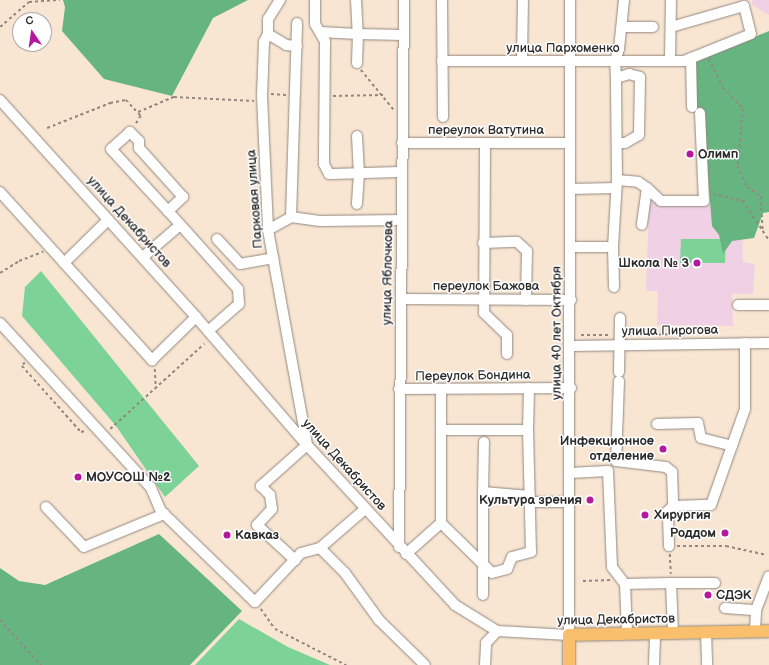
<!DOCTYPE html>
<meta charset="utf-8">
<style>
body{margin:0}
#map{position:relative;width:769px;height:665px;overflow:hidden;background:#f8e6d3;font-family:"Balsamiq Sans",sans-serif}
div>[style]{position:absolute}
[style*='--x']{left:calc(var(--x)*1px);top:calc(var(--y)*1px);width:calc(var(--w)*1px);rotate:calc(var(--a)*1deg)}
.built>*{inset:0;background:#f0d0e4}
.green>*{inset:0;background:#7dd397}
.forest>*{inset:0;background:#66b580}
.path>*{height:1.5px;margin-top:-0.75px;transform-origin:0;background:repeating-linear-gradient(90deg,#92887f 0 3px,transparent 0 6px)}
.roads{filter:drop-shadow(0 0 1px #92887f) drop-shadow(0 0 1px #92887f)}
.minor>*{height:10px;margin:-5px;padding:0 5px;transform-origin:5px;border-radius:5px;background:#fff}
.major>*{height:12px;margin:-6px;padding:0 6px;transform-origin:6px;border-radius:6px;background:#f9bf6d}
.dots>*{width:11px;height:11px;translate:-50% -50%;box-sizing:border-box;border:2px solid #fff;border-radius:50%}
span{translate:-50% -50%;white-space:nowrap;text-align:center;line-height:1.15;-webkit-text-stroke:3px #fff;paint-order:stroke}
.street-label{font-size:13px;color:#2b2b2b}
.poi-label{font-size:13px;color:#2b2b2b;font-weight:700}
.left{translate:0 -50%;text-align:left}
.right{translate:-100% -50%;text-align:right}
.north{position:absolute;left:12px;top:12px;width:40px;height:40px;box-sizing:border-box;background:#fff;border:1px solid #aaa;border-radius:50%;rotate:347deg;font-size:11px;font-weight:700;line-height:16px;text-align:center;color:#2b2b2b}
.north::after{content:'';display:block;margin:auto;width:14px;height:18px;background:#b5179e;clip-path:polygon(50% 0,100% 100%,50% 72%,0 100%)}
</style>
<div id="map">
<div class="built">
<div style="clip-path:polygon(752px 0,769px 0,769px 15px,752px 5px)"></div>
<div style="clip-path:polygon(649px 201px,714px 203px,742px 218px,743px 262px,755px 264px,753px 294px,732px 294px,733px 326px,657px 325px,658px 291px,646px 291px)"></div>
</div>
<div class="green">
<div style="clip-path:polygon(681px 239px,726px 239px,725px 263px,680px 263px)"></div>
<div style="clip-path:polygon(41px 271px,199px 466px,165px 497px,116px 426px,22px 316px,25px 287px)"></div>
<div style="clip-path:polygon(239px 619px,288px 647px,330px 665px,195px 665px)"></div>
</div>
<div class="forest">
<div style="clip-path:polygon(63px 0,248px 0,213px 18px,172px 96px,104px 79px,62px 31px,65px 7px)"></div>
<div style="clip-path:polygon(769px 31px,769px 212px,763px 213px,754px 238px,732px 241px,723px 254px,719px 235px,712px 226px,703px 112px,696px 106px,695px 62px)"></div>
<div style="clip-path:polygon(159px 534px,242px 611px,190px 665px,0 665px,0 568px,19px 581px,45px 585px)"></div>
</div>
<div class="path">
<div style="--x:0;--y:27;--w:38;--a:-41"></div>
<div style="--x:29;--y:2;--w:31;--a:-4"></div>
<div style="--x:709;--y:59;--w:32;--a:64"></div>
<div style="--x:723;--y:88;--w:28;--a:45"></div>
<div style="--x:743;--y:108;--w:58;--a:94.9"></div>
<div style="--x:738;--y:166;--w:23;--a:67"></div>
<div style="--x:747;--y:187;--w:17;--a:33"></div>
<div style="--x:761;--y:196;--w:35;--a:87"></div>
<div style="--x:361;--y:70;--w:52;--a:50.5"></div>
<div style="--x:271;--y:94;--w:15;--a:4"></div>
<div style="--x:333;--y:96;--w:50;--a:-1.1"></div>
<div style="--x:138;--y:112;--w:39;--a:-23"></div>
<div style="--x:174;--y:97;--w:80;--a:2.9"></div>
<div style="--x:47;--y:128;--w:68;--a:-21.6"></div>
<div style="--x:110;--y:103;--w:16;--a:-11"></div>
<div style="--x:126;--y:100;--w:22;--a:47"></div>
<div style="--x:141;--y:116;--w:9;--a:122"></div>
<div style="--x:713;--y:194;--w:31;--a:13"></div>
<div style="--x:743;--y:201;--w:47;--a:56.3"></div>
<div style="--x:0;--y:273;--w:22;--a:-32"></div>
<div style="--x:19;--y:261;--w:26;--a:-21"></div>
<div style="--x:581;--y:335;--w:30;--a:0"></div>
<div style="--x:629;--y:335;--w:62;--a:-0.9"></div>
<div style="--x:25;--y:363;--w:4;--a:135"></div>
<div style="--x:22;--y:366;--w:89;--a:48.2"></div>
<div style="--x:81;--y:432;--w:4;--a:-14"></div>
<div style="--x:155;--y:369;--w:18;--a:87"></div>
<div style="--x:110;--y:429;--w:127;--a:-42.1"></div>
<div style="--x:677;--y:546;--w:49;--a:0"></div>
<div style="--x:726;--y:546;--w:42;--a:12.4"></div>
<div style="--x:670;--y:554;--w:20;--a:87"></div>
<div style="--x:583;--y:581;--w:29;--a:-2"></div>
<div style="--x:719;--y:590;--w:8;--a:67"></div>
<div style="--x:722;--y:597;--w:9;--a:13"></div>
<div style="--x:261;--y:609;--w:24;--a:55"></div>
<div style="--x:275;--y:629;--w:80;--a:26.9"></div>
<div style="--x:0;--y:620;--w:61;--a:47.7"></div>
</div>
<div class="roads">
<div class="minor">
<div style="--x:280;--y:0;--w:22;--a:122"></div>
<div style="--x:268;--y:19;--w:15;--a:90"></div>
<div style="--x:268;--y:34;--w:9;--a:117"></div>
<div style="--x:264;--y:42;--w:54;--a:92.1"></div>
<div style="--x:262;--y:96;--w:134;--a:87.4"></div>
<div style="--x:268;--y:230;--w:219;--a:79.7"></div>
<div style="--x:307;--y:445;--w:62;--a:138.3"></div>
<div style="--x:261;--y:486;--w:13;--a:45"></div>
<div style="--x:270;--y:495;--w:14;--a:82"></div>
<div style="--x:272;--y:509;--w:22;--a:133"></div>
<div style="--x:257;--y:525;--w:52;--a:42.6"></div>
<div style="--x:315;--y:0;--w:24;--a:90"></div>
<div style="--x:315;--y:24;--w:20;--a:60"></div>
<div style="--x:325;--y:41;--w:123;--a:90.5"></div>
<div style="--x:324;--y:164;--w:11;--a:63"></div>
<div style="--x:329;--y:174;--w:73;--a:-1.6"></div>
<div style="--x:356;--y:0;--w:34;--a:87"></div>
<div style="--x:358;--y:34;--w:45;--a:1.3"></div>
<div style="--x:442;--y:0;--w:117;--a:89.5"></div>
<div style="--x:622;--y:27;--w:31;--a:0"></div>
<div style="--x:320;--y:32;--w:38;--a:3"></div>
<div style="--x:358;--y:34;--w:29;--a:92"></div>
<div style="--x:268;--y:34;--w:21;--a:31"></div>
<div style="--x:286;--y:45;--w:11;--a:5"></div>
<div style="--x:691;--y:58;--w:49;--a:88.8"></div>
<div style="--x:442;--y:61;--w:242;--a:0"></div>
<div style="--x:684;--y:61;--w:72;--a:-21.9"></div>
<div style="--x:751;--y:34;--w:29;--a:-104"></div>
<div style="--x:744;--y:6;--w:76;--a:164"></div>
<div style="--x:522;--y:61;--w:61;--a:-89.1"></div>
<div style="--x:670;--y:61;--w:61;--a:-89.1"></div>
<div style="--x:616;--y:78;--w:17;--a:-93"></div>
<div style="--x:615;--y:61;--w:13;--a:-72"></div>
<div style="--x:619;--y:49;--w:49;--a:-84.2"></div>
<div style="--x:0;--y:100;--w:292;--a:47.9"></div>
<div style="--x:196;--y:317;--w:169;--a:49.1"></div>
<div style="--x:307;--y:445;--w:218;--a:47.2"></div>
<div style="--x:455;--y:605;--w:49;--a:31.8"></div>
<div style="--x:497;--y:631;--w:72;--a:3.2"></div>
<div style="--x:569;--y:635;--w:635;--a:-89.91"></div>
<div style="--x:357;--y:136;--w:38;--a:87"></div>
<div style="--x:359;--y:174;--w:30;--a:94"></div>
<div style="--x:402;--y:143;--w:168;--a:0"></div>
<div style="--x:485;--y:143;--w:170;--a:90.3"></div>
<div style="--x:484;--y:313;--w:32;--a:44"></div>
<div style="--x:507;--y:335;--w:19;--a:90"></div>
<div style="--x:617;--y:180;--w:21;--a:5"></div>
<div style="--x:638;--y:182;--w:11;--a:34"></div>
<div style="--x:647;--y:188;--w:37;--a:98"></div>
<div style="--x:647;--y:188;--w:19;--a:43"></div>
<div style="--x:661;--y:201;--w:43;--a:0"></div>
<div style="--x:704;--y:201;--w:88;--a:-92.6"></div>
<div style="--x:570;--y:189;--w:46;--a:-1.2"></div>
<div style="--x:0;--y:192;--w:227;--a:47.9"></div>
<div style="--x:152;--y:360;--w:62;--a:-44.3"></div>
<div style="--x:168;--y:211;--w:21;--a:-43"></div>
<div style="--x:183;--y:197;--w:66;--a:-131.9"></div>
<div style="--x:139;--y:148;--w:7;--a:-90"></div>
<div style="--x:139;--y:141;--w:13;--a:-135"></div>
<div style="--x:130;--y:132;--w:25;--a:138"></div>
<div style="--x:111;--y:149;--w:84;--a:47.4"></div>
<div style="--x:168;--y:211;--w:105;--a:48.1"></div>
<div style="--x:238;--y:289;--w:15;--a:86"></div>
<div style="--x:239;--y:304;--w:41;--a:138.9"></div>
<div style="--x:291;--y:217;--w:194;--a:-88.2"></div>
<div style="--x:268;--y:230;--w:26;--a:-29"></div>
<div style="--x:291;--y:217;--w:29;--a:8"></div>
<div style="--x:320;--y:221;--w:82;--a:-0.7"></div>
<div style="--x:217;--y:239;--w:34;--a:47"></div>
<div style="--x:240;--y:264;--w:34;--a:-10"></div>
<div style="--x:483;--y:243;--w:34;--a:-2"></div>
<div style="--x:517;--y:242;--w:13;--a:42"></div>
<div style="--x:527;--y:251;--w:49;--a:91.2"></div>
<div style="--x:571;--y:247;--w:42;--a:0"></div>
<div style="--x:613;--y:247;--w:40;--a:88.6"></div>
<div style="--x:613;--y:247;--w:67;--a:-86.6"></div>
<div style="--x:617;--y:180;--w:102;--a:-90.6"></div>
<div style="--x:616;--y:78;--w:14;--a:-17"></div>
<div style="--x:629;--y:74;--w:11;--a:15"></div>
<div style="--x:640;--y:77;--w:58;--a:91"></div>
<div style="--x:639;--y:135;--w:16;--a:150"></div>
<div style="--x:625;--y:143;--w:8;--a:180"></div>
<div style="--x:143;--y:257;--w:49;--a:-40.9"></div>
<div style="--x:64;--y:263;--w:62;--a:-44.3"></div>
<div style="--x:401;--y:299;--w:170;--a:0.3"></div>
<div style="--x:738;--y:305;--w:31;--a:0"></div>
<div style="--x:0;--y:323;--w:224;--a:47.5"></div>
<div style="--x:151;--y:488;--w:25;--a:67"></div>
<div style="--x:161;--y:511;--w:131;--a:44.1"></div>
<div style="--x:255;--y:602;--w:67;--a:-46.8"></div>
<div style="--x:301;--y:553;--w:20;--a:-15"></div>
<div style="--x:320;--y:548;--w:60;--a:-40.9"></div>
<div style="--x:571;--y:346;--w:198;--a:-0.9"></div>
<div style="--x:619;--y:372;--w:54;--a:-88.9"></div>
<div style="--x:619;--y:381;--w:80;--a:92.1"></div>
<div style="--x:616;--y:461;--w:50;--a:6.8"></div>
<div style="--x:666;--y:467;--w:8;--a:40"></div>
<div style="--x:672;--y:472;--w:34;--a:88"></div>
<div style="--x:673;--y:506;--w:38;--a:-2"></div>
<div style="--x:711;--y:505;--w:102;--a:-70.5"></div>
<div style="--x:745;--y:409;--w:66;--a:-90"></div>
<div style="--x:399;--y:389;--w:172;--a:-0.3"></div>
<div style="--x:657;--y:424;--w:41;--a:-1.4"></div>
<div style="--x:698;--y:423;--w:15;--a:79"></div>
<div style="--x:701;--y:438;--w:32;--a:14"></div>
<div style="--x:441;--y:430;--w:87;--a:0"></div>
<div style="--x:528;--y:430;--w:42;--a:-88.6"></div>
<div style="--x:484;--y:442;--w:50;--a:91.1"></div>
<div style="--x:483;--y:492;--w:47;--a:4.9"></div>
<div style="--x:570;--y:473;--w:38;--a:-3"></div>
<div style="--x:608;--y:471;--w:96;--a:87.6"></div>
<div style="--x:612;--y:567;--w:21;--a:53"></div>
<div style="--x:530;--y:502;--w:40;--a:0"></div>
<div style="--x:46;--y:507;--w:55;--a:46.5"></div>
<div style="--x:84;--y:547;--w:87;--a:-22.4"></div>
<div style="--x:441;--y:523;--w:71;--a:44.4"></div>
<div style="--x:492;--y:573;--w:16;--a:-15"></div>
<div style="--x:507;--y:569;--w:13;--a:-67"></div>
<div style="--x:512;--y:557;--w:20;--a:-15"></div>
<div style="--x:531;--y:552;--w:122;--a:-91.4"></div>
<div style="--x:669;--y:546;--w:35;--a:-92"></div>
<div style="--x:668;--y:511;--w:7;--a:-45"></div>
<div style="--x:399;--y:547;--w:547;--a:-89.48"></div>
<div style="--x:320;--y:548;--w:35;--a:45"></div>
<div style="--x:345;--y:573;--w:58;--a:54.1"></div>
<div style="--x:379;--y:620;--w:64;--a:44.4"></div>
<div style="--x:406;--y:554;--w:47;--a:-41.5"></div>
<div style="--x:441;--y:523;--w:134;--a:-90"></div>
<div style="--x:671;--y:583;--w:44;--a:0"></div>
<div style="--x:483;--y:595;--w:103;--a:-90"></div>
<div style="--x:725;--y:608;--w:31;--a:4"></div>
<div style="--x:755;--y:631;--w:21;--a:-87"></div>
<div style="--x:756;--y:610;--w:36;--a:-69"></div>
<div style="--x:706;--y:632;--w:33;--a:88"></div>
<div style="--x:627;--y:633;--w:49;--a:-92.3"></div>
<div style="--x:625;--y:584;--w:46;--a:-1.2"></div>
<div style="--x:671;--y:583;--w:50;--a:87.7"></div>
<div style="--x:485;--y:665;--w:22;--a:-87"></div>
<div style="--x:486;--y:643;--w:16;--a:-47"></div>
<div style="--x:654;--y:665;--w:32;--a:-88"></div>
</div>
<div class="major">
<div style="--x:569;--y:665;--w:30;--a:-90"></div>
<div style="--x:569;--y:635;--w:200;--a:-1.1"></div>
</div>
</div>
<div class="dots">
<div style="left:690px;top:154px;background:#b5179e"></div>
<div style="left:697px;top:263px;background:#b5179e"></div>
<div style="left:663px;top:449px;background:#b5179e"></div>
<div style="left:78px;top:477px;background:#b5179e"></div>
<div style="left:590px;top:500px;background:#b5179e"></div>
<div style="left:645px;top:515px;background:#b5179e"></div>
<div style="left:725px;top:533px;background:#b5179e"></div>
<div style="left:227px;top:535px;background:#b5179e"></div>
<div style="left:708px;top:595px;background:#b5179e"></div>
</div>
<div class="street-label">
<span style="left:563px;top:48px">улица Пархоменко</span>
<span style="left:486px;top:130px">переулок Ватутина</span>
<span style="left:255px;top:199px;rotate:-94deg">Парковая улица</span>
<span style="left:129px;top:222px;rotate:48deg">улица Декабристов</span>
<span style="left:388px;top:273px;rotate:-89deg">улица Яблочкова</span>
<span style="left:486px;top:286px">переулок Бажова</span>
<span style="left:670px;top:331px;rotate:-1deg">улица Пирогова</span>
<span style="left:557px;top:333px;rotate:-90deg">улица 40 лет Октября</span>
<span style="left:473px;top:376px;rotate:-1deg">Переулок Бондина</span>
<span style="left:344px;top:465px;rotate:48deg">улица Декабристов</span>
<span style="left:616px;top:620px;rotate:-1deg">улица Декабристов</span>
</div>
<div class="poi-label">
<span class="left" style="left:698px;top:154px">Олимп</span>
<span class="right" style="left:689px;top:263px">Школа № 3</span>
<span class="right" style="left:654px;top:449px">Инфекционное<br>отделение</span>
<span class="left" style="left:86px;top:477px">МОУСОШ №2</span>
<span class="right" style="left:582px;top:500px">Культура зрения</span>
<span class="left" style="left:654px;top:515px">Хирургия</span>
<span class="right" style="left:716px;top:533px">Роддом</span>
<span class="left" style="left:235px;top:535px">Кавказ</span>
<span class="left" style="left:716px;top:595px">СДЭК</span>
</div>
<div class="north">С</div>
</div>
